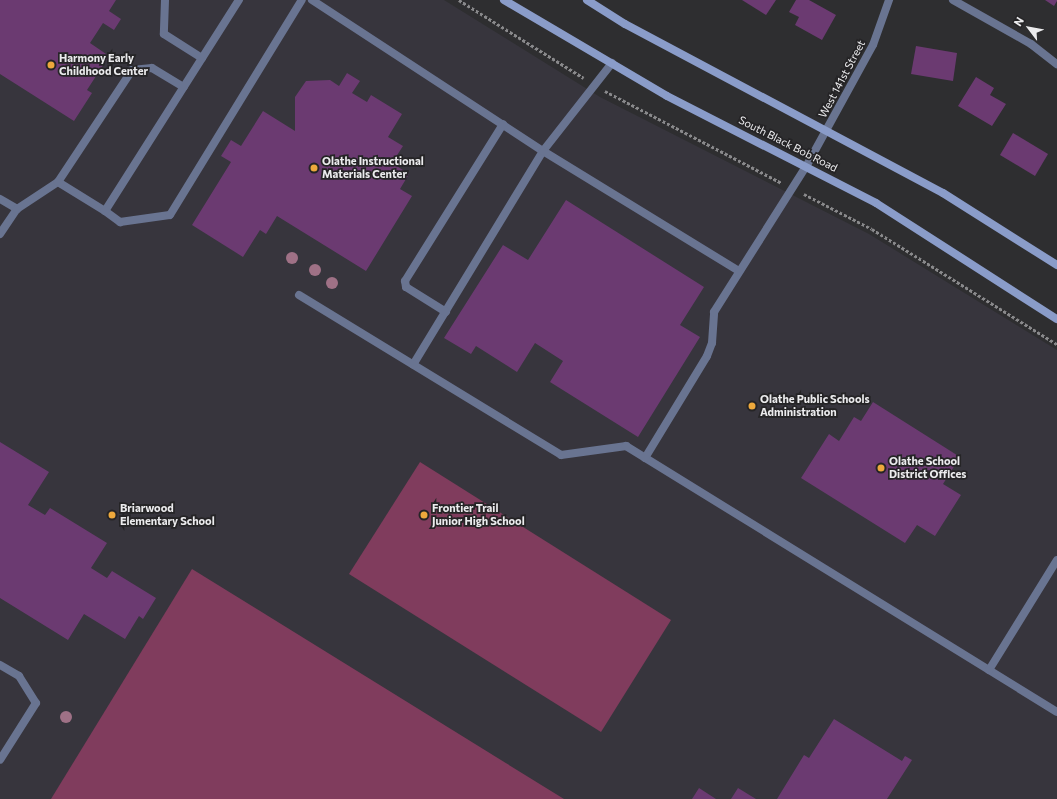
<!DOCTYPE html>
<style>
body{margin:0}
#map{position:relative;width:1057px;height:799px;overflow:hidden;background:#2e2e30;font-family:Commissioner,sans-serif}
div>[style]{position:absolute}
[style*='--x']{left:calc(var(--x)*1px);top:calc(var(--y)*1px);width:calc(var(--w)*1px);rotate:calc(var(--a)*1deg)}
.built>*{inset:0;background:#37353d}
.green>*{inset:0;background:#803c5d}
.building>*{inset:0;background:#6b3a71}
.path>*{height:2.5px;margin-top:-1.25px;transform-origin:0;background:repeating-linear-gradient(90deg,#89898b 0 3px,transparent 0 5px)}
.service>*{height:8px;margin:-4px;padding:0 4px;transform-origin:4px;border-radius:4px;background:#697491}
.minor>*{height:8px;margin:-4px;padding:0 4px;transform-origin:4px;border-radius:4px;background:#697491}
.secondary>*{height:8px;margin:-4px;padding:0 4px;transform-origin:4px;border-radius:4px;background:#8a9cc9}
.trees>*{width:12px;height:12px;margin:-6px;border-radius:50%;background:#9f7186}
.dots>*{width:11px;height:11px;translate:-50% -50%;box-sizing:border-box;border:2px solid #252426;border-radius:50%}
span{translate:-50% -50%;white-space:nowrap;text-align:center;line-height:1.15;-webkit-text-stroke:3.5px #252426;paint-order:stroke}
.poi-label{font-size:11px;color:#ebebed;font-weight:700}
.left{translate:0 -50%;text-align:left}
.street-label{font-size:11px;color:#ebebed}
.north{position:absolute;left:1009px;top:8px;width:40px;height:40px;-webkit-text-stroke:3px #252426;paint-order:stroke;rotate:302deg;font-size:11px;font-weight:700;line-height:16px;text-align:center;color:#ebebed}
.north::after{content:'';display:block;margin:auto;width:14px;height:18px;background:#ebebed;clip-path:polygon(50% 0,100% 100%,50% 72%,0 100%)}
</style>
<div id="map">
<div class="built">
<div style="clip-path:polygon(0 0,444px 0,600px 97px,869px 234px,1057px 350px,1057px 799px,0 799px)"></div>
</div>
<div class="green">
<div style="clip-path:polygon(420px 462px,671px 620px,601px 732px,349px 574px)"></div>
<div style="clip-path:polygon(192px 569px,564px 799px,51px 799px)"></div>
</div>
<div class="building">
<div style="clip-path:polygon(0 0,116px 0,109px 11px,121px 19px,114px 30px,103px 23px,90px 43px,109px 56px,87px 90px,92px 93px,74px 121px,0 74px)"></div>
<div style="clip-path:polygon(742px 0,776px 0,766px 15px)"></div>
<div style="clip-path:polygon(796px 0,809px 0,836px 15px,822px 40px,795px 25px,799px 17px,789px 12px)"></div>
<div style="clip-path:polygon(1045px 0,1057px 0,1057px 1px,1054px 6px)"></div>
<div style="clip-path:polygon(916px 46px,957px 53px,953px 81px,911px 74px)"></div>
<div style="clip-path:polygon(347px 73px,360px 81px,352px 93px,367px 102px,371px 95px,402px 114px,388px 137px,403px 146px,392px 163px,409px 174px,400px 189px,412px 196px,366px 271px,277px 216px,266px 234px,260px 230px,243px 257px,192px 225px,231px 162px,221px 156px,231px 140px,241px 146px,263px 111px,295px 131px,295px 97px,306px 81px,330px 80px,339px 86px)"></div>
<div style="clip-path:polygon(976px 77px,994px 88px,990px 95px,1006px 104px,992px 126px,958px 106px)"></div>
<div style="clip-path:polygon(1013px 133px,1048px 154px,1035px 176px,1000px 155px)"></div>
<div style="clip-path:polygon(566px 200px,704px 287px,680px 325px,700px 337px,638px 437px,550px 382px,563px 361px,535px 343px,517px 372px,476px 346px,471px 354px,444px 338px,503px 245px,528px 260px)"></div>
<div style="clip-path:polygon(873px 402px,960px 457px,943px 484px,961px 495px,935px 536px,917px 525px,905px 543px,801px 478px,829px 434px,839px 441px,854px 417px,861px 421px)"></div>
<div style="clip-path:polygon(0 442px,49px 472px,28px 505px,45px 515px,50px 508px,107px 543px,91px 568px,107px 578px,112px 571px,156px 598px,143px 619px,139px 616px,125px 639px,84px 614px,68px 640px,0 598px)"></div>
<div style="clip-path:polygon(834px 719px,902px 761px,905px 756px,912px 760px,887px 799px,777px 799px,804px 755px,809px 758px)"></div>
<div style="clip-path:polygon(699px 788px,716px 799px,692px 799px)"></div>
<div style="clip-path:polygon(738px 788px,756px 799px,731px 799px)"></div>
</div>
<div class="path">
<div style="--x:459;--y:0;--w:147;--a:32"></div>
<div style="--x:605;--y:91;--w:199;--a:27.5"></div>
<div style="--x:804;--y:194;--w:76;--a:27.2"></div>
<div style="--x:872;--y:229;--w:218;--a:31.9"></div>
</div>
<div class="service">
<div style="--x:165;--y:0;--w:34;--a:92"></div>
<div style="--x:164;--y:34;--w:45;--a:32.3"></div>
<div style="--x:312;--y:0;--w:276;--a:33.2"></div>
<div style="--x:543;--y:151;--w:250;--a:121.3"></div>
<div style="--x:612;--y:63;--w:112;--a:128.1"></div>
<div style="--x:543;--y:151;--w:230;--a:31.5"></div>
<div style="--x:58;--y:182;--w:134;--a:-56.5"></div>
<div style="--x:132;--y:70;--w:20;--a:-6"></div>
<div style="--x:152;--y:68;--w:37;--a:31"></div>
<div style="--x:0;--y:199;--w:20;--a:30"></div>
<div style="--x:105;--y:211;--w:19;--a:36"></div>
<div style="--x:120;--y:222;--w:50;--a:-8"></div>
<div style="--x:170;--y:215;--w:252;--a:-58.5"></div>
<div style="--x:0;--y:234;--w:30;--a:-56"></div>
<div style="--x:17;--y:209;--w:49;--a:-33.4"></div>
<div style="--x:58;--y:182;--w:55;--a:31.7"></div>
<div style="--x:105;--y:211;--w:250;--a:-57.6"></div>
<div style="--x:299;--y:295;--w:307;--a:31.4"></div>
<div style="--x:561;--y:455;--w:66;--a:-7.9"></div>
<div style="--x:626;--y:446;--w:506;--a:31.68"></div>
<div style="--x:446;--y:312;--w:47;--a:-148"></div>
<div style="--x:406;--y:287;--w:6;--a:-99"></div>
<div style="--x:405;--y:281;--w:185;--a:-58"></div>
<div style="--x:645;--y:458;--w:119;--a:-58.7"></div>
<div style="--x:707;--y:356;--w:14;--a:-69"></div>
<div style="--x:712;--y:343;--w:31;--a:-86"></div>
<div style="--x:714;--y:312;--w:174;--a:-57.7"></div>
<div style="--x:0;--y:665;--w:22;--a:30"></div>
<div style="--x:19;--y:676;--w:32;--a:58"></div>
<div style="--x:36;--y:703;--w:67;--a:122.3"></div>
<div style="--x:989;--y:670;--w:129;--a:-58.3"></div>
</div>
<div class="minor">
<div style="--x:953;--y:0;--w:90;--a:29.4"></div>
<div style="--x:1031;--y:44;--w:33;--a:38"></div>
<div style="--x:807;--y:165;--w:137;--a:-61.2"></div>
<div style="--x:873;--y:45;--w:48;--a:-70.4"></div>
</div>
<div class="secondary">
<div style="--x:504;--y:0;--w:189;--a:30.5"></div>
<div style="--x:667;--y:96;--w:235;--a:27.1"></div>
<div style="--x:876;--y:203;--w:215;--a:32.7"></div>
<div style="--x:587;--y:0;--w:45;--a:32.3"></div>
<div style="--x:625;--y:24;--w:360;--a:28"></div>
<div style="--x:943;--y:193;--w:135;--a:32.3"></div>
</div>
<div class="trees">
<div style="left:292px;top:258px"></div>
<div style="left:315px;top:270px"></div>
<div style="left:332px;top:283px"></div>
<div style="left:66px;top:717px"></div>
</div>
<div class="dots">
<div style="left:51px;top:65px;background:#eda83c"></div>
<div style="left:314px;top:168px;background:#eda83c"></div>
<div style="left:752px;top:406px;background:#eda83c"></div>
<div style="left:881px;top:468px;background:#eda83c"></div>
<div style="left:112px;top:515px;background:#eda83c"></div>
<div style="left:424px;top:515px;background:#eda83c"></div>
</div>
<div class="poi-label">
<span class="left" style="left:59px;top:65px">Harmony Early<br>Childhood Center</span>
<span class="left" style="left:322px;top:168px">Olathe Instructional<br>Materials Center</span>
<span class="left" style="left:760px;top:406px">Olathe Public Schools<br>Administration</span>
<span class="left" style="left:889px;top:468px">Olathe School<br>District Offices</span>
<span class="left" style="left:120px;top:515px">Briarwood<br>Elementary School</span>
<span class="left" style="left:432px;top:515px">Frontier Trail<br>Junior High School</span>
</div>
<div class="street-label">
<span style="left:842px;top:79px;rotate:-62deg">West 141st Street</span>
<span style="left:788px;top:144px;rotate:27deg">South Black Bob Road</span>
</div>
<div class="north">N</div>
</div>
